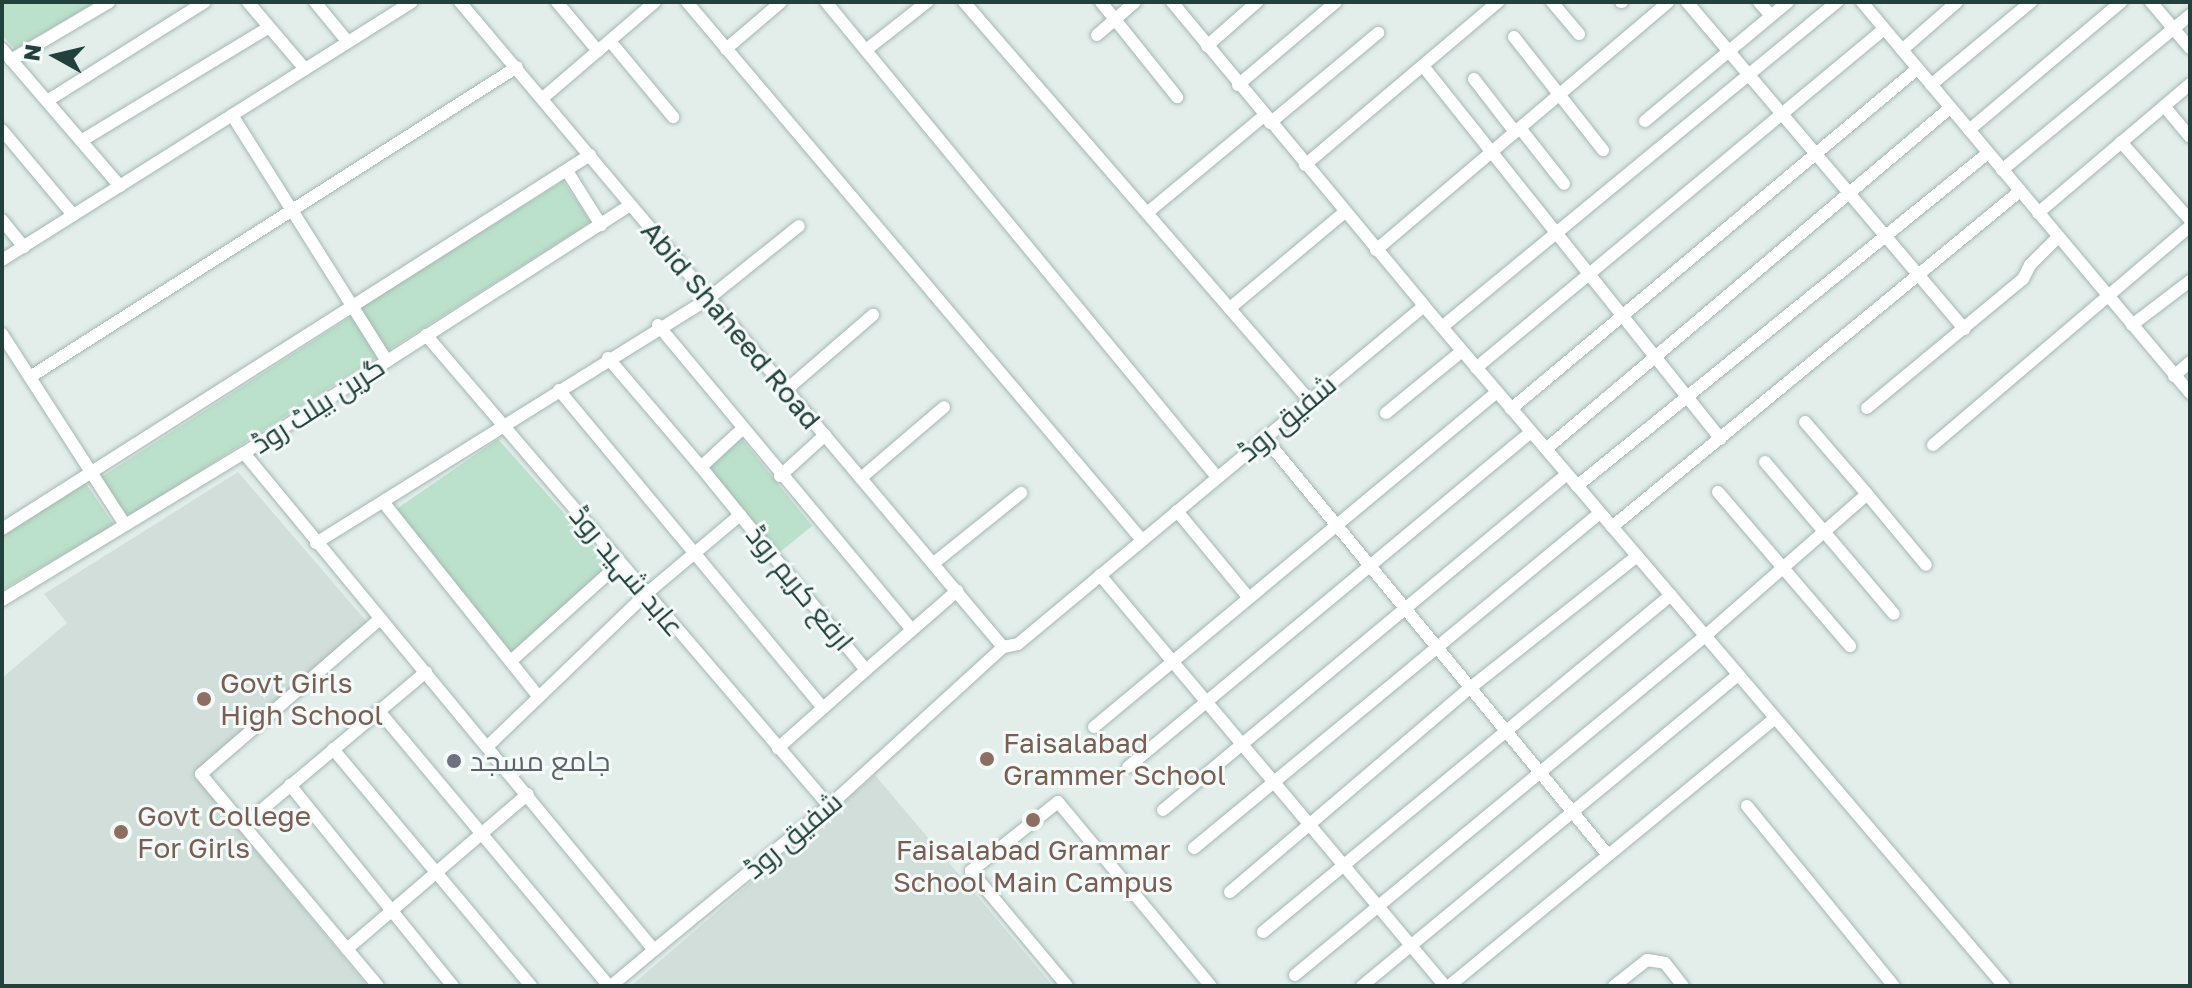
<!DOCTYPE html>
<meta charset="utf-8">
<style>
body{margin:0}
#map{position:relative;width:2192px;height:988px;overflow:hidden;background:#e3eeeb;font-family:"Golos Text",Cairo,sans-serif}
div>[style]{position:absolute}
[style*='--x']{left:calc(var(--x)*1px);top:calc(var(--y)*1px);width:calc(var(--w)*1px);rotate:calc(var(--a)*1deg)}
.built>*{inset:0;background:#d1deda}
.green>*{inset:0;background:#bbe0cb}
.roads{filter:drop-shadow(0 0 2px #a5b7b3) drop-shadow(0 0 2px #a5b7b3)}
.minor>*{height:12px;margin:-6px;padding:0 6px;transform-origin:6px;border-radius:6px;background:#fff}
.dots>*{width:22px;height:22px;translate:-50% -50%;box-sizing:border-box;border:4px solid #f4faf8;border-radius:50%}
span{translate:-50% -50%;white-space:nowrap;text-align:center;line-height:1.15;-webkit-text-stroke:6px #f4faf8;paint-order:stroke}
.street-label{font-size:28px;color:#22413d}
.education-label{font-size:28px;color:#785e54}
.left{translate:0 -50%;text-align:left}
.worship-label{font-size:28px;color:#5b616d}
.frame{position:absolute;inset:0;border:4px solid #22413d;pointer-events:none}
.north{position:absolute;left:16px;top:16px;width:80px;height:80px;-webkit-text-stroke:6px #f4faf8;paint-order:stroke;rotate:278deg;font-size:22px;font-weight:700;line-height:32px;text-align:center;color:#22413d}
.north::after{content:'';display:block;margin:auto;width:28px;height:36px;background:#22413d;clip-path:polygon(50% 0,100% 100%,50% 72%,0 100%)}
</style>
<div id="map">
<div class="built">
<div style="clip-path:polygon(238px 472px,367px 622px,193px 774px,367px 986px,2px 986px,2px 678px,67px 623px,44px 594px)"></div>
<div style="clip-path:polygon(875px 775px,1053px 986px,631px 986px)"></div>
</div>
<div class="green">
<div style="clip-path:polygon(2px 2px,96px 2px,15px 49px,2px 35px)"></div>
<div style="clip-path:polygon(563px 181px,591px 222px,387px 351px,360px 308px)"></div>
<div style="clip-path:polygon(352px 316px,377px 357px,129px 517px,100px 478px)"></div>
<div style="clip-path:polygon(741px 438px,812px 526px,780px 552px,708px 467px)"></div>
<div style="clip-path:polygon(498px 439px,610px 565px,510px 654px,395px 510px)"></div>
<div style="clip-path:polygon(85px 482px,114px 525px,2px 590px,2px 536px)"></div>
</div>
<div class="roads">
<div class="minor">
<div style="--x:248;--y:2;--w:88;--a:49.6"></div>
<div style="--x:315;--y:2;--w:52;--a:50.5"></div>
<div style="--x:460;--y:2;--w:843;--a:49.91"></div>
<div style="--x:557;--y:2;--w:64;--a:50.1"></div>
<div style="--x:687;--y:2;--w:705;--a:49.78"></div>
<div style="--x:826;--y:2;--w:615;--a:50.54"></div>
<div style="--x:964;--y:2;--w:527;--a:49.08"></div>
<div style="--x:1101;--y:2;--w:122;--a:51.3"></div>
<div style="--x:1172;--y:2;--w:395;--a:50.3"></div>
<div style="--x:1424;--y:306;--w:894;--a:49.54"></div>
<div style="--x:1552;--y:2;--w:42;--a:49.8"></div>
<div style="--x:1621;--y:2;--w:1;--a:0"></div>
<div style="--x:1687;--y:2;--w:429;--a:49.7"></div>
<div style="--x:1759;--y:2;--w:18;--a:49"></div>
<div style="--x:1862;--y:2;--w:510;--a:50.01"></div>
<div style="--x:2151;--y:2;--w:60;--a:49.7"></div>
<div style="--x:1097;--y:35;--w:50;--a:-41"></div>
<div style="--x:1514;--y:37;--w:144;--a:51.8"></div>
<div style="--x:610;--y:41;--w:99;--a:50.3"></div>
<div style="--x:1207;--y:46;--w:67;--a:-41.3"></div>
<div style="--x:2;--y:49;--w:181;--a:49.3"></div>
<div style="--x:726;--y:49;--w:72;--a:-40.5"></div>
<div style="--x:866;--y:50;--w:78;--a:-38.2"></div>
<div style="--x:1902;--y:50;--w:73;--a:-41.1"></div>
<div style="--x:11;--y:60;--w:114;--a:-30.6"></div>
<div style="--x:1423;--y:66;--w:477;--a:51.4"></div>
<div style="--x:1474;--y:79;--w:67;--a:52.3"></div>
<div style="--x:1238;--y:85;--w:128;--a:-40.3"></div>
<div style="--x:1931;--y:85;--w:130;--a:-39.7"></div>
<div style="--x:544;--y:97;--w:146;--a:-40.6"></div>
<div style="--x:47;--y:101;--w:186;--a:-32.1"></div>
<div style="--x:2164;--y:106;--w:40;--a:50"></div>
<div style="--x:232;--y:115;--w:291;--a:57.8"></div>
<div style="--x:1645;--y:121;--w:186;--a:-39.8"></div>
<div style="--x:1270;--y:123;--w:141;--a:-39.8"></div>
<div style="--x:1520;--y:128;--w:71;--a:51.8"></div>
<div style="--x:2;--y:130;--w:111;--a:50.1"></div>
<div style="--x:1969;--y:130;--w:199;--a:-40.1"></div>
<div style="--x:81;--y:141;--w:220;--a:-31.2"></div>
<div style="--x:2121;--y:142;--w:104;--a:48.5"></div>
<div style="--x:1305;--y:165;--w:253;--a:-40.2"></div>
<div style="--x:2002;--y:170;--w:244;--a:-39.5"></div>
<div style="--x:567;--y:171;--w:64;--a:57.8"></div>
<div style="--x:1147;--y:213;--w:152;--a:-39.7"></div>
<div style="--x:2038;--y:213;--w:199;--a:-40.3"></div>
<div style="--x:2;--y:220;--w:35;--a:51"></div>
<div style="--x:1376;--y:250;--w:383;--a:-40.3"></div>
<div style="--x:2;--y:260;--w:484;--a:-32.2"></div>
<div style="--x:1230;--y:308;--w:150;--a:-39.9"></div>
<div style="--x:658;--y:325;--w:397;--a:50.2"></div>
<div style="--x:2132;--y:325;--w:73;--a:-37.2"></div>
<div style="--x:1442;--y:327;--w:512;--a:-39.45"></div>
<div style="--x:2;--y:334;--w:227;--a:57.2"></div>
<div style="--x:426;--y:335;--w:620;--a:49.45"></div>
<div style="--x:608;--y:358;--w:143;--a:49.5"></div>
<div style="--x:1476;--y:368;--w:530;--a:-39.72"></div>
<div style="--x:2174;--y:376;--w:21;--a:-41"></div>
<div style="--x:30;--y:377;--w:577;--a:-32.48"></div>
<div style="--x:559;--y:390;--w:413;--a:50.3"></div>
<div style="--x:786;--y:390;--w:115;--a:-40.8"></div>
<div style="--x:1867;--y:408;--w:202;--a:-39.6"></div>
<div style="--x:2023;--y:279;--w:16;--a:-63"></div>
<div style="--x:2030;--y:265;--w:40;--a:-45"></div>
<div style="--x:1511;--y:409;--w:530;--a:-39.94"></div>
<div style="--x:1386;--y:413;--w:98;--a:-39.2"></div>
<div style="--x:1264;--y:437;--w:541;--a:50.55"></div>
<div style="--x:1933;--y:445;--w:338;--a:-40.4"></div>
<div style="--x:1546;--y:449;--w:529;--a:-40.17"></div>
<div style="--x:244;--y:453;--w:644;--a:50.48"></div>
<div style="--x:654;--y:950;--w:227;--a:-39.4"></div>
<div style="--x:829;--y:806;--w:236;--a:-42.4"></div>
<div style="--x:1003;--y:647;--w:15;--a:-11"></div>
<div style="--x:1018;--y:644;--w:528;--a:-39.78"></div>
<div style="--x:1765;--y:462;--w:199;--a:49.7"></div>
<div style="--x:780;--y:476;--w:61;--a:-42.3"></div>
<div style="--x:861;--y:478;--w:109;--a:-40.5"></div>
<div style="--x:1577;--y:486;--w:529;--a:-39.02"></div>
<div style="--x:1718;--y:492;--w:203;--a:49.4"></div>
<div style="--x:1867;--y:494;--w:92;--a:50.3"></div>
<div style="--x:384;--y:503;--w:248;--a:51.4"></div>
<div style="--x:1177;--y:511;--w:113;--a:50.4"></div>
<div style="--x:740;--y:515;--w:62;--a:-129.1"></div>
<div style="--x:701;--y:467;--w:54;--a:-42.8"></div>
<div style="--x:1612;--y:527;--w:529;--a:-39.47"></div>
<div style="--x:2;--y:529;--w:697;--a:-32.46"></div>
<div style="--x:316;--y:543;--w:463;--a:-31.9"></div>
<div style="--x:709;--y:298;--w:115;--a:-38.7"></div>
<div style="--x:934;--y:563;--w:112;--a:-38.8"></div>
<div style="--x:1100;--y:575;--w:537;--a:49.99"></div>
<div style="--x:2;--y:600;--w:283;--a:-31.3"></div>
<div style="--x:244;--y:453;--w:459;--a:-32.7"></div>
<div style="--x:511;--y:661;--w:147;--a:-42"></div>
<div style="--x:866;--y:670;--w:121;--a:-41"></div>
<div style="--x:379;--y:711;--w:359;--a:50.1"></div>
<div style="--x:1094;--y:727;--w:524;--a:-39.74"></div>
<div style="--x:488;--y:746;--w:219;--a:-43.9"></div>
<div style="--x:646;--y:594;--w:123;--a:-40"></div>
<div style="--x:740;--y:515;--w:200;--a:50.9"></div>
<div style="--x:866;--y:670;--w:118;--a:138.4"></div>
<div style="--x:333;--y:749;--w:309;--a:50.1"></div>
<div style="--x:1128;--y:767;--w:524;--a:-39.74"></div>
<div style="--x:290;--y:785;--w:259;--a:51"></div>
<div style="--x:1747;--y:806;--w:232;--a:50.8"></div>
<div style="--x:1163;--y:810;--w:525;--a:-39.75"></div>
<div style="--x:246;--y:823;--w:235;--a:-40"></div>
<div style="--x:1194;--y:848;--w:526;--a:-39.53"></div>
<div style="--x:1230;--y:892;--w:315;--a:-40.4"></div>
<div style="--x:1470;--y:688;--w:213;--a:-38.3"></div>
<div style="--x:1263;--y:932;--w:529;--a:-39.56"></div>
<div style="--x:347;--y:949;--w:238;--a:-40.6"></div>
<div style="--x:1295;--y:975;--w:532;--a:-39.58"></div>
<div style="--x:1705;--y:636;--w:215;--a:-41.2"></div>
<div style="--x:1867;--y:494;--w:95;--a:-130.7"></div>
<div style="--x:378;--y:986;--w:276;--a:-129.9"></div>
<div style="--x:201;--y:774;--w:235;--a:-40.9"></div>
<div style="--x:611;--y:986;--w:56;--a:-39.9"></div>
<div style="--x:1067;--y:986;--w:150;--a:-129.9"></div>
<div style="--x:971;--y:871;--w:111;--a:-38.4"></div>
<div style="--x:1058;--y:802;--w:239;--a:50.3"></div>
<div style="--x:1362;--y:986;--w:488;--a:-39.6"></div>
<div style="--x:1449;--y:986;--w:422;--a:-39.4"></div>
<div style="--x:1614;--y:986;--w:42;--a:-38.2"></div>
<div style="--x:1647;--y:960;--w:18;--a:9"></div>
<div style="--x:1665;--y:963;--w:29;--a:52"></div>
</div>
</div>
<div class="dots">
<div style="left:204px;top:699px;background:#8d6e63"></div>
<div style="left:987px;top:759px;background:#8d6e63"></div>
<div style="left:454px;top:761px;background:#6b7280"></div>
<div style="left:1033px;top:820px;background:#8d6e63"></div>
<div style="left:121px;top:832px;background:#8d6e63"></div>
</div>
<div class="street-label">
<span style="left:731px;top:325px;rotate:50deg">Abid Shaheed Road</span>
<span style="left:318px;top:405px;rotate:-33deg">گرین بیلٹ روڈ</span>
<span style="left:1287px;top:418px;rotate:-40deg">شفیق روڈ</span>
<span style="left:627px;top:571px;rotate:50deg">عابد شہید روڈ</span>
<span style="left:800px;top:588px;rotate:51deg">ارفع کریم روڈ</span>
<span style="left:793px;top:835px;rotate:-40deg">شفیق روڈ</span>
</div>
<div class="education-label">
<span class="left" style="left:220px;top:699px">Govt Girls<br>High School</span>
<span class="left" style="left:1003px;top:759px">Faisalabad<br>Grammer School</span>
<span class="left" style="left:137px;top:832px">Govt College<br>For Girls</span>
<span style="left:1033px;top:866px">Faisalabad Grammar<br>School Main Campus</span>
</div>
<div class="worship-label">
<span class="left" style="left:470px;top:761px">جامع مسجد</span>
</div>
<div class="frame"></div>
<div class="north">N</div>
</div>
